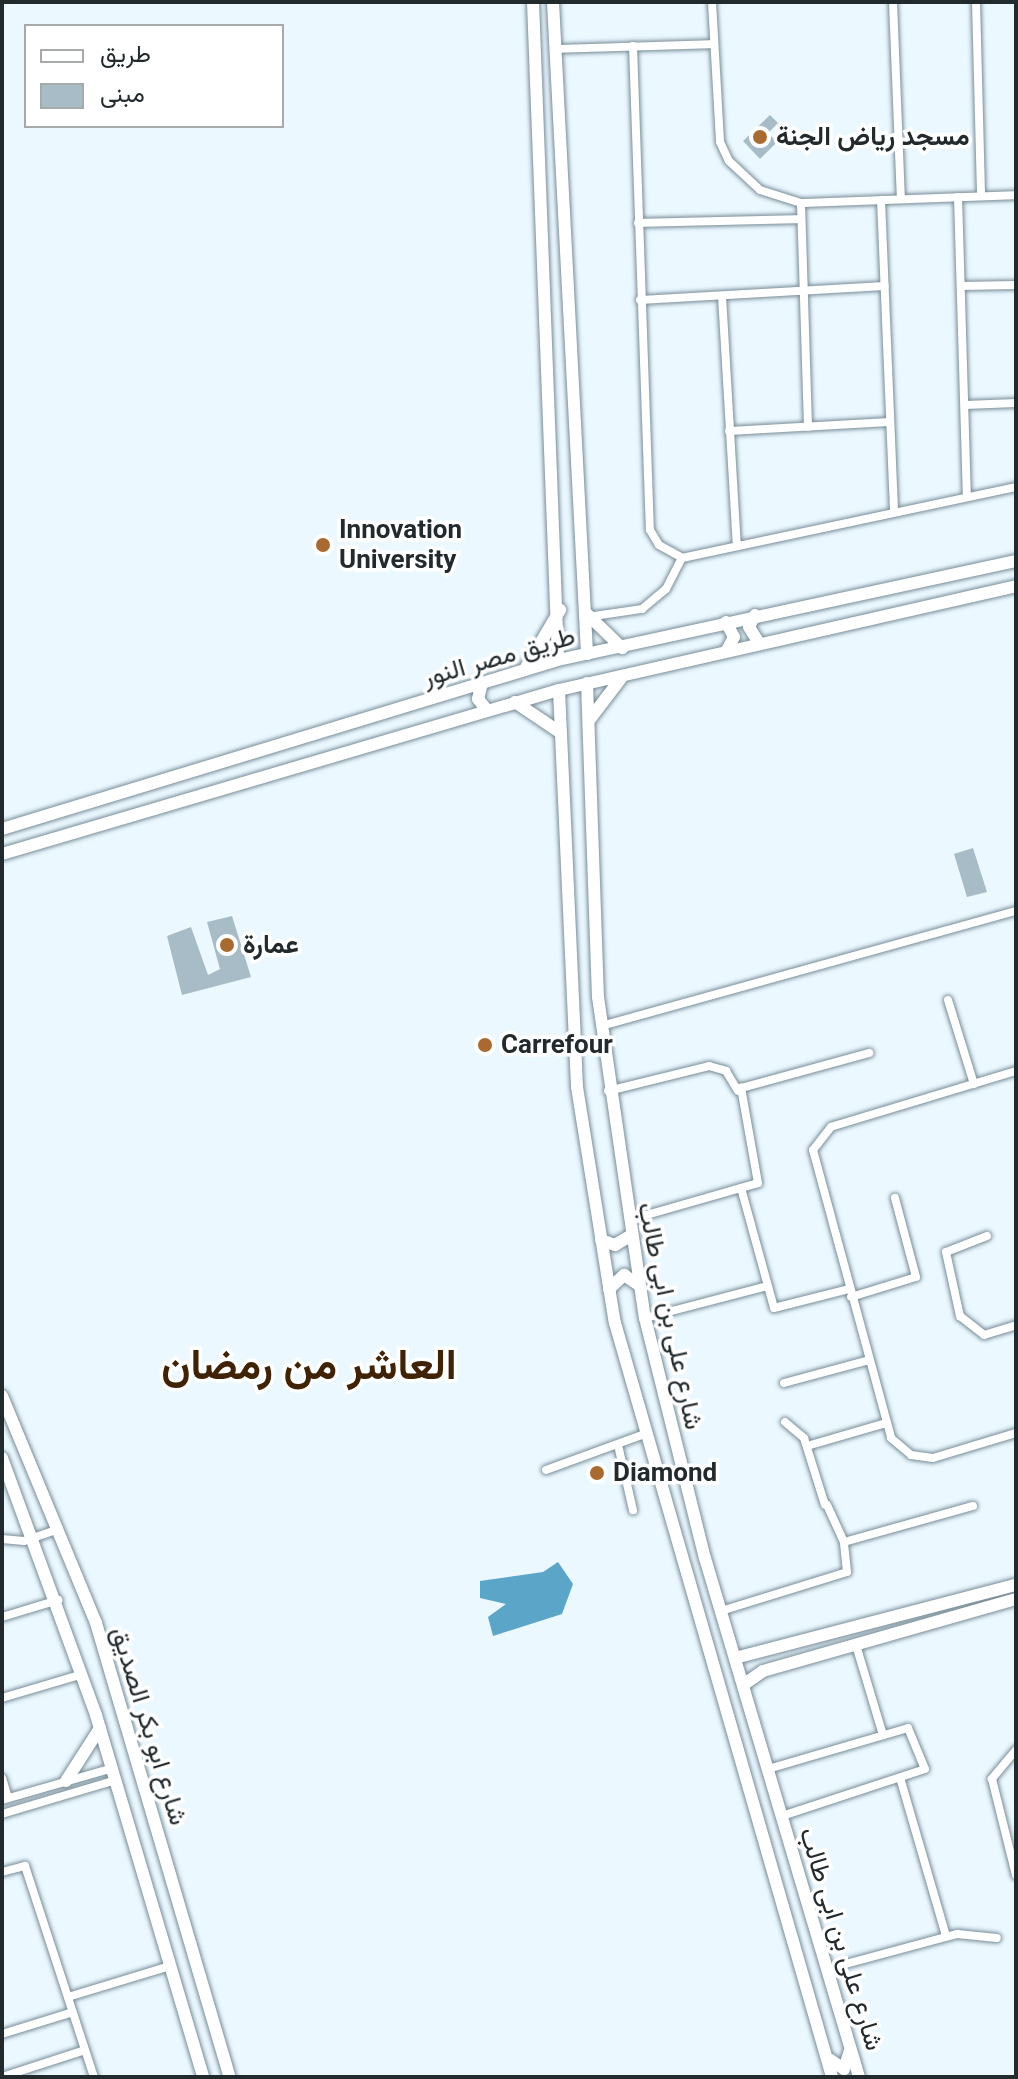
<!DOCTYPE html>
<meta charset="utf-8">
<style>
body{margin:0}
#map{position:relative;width:1018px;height:2079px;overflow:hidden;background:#ebf8ff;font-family:Roboto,Vazirmatn,sans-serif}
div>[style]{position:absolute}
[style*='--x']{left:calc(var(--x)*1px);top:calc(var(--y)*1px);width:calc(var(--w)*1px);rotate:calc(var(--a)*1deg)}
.water>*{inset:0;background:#5ba5c9}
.building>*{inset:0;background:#a7bcc7}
.roads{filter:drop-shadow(0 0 2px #788c97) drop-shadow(0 0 2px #788c97)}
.street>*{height:8px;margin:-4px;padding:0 4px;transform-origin:4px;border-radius:4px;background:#fff}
.secondary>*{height:12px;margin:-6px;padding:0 6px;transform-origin:6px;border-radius:6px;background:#fff}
.dots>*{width:22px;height:22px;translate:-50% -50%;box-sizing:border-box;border:4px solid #fff;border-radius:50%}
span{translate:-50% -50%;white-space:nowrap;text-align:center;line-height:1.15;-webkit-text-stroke:7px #fff;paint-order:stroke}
.poi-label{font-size:26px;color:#222a2e;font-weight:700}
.left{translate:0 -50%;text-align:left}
.street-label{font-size:26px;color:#222a2e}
.town-label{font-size:42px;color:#402307;font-weight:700}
.frame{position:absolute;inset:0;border:4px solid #222a2e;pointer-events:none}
.legend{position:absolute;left:24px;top:24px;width:260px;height:104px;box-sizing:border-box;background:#fff;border:2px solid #a7aaab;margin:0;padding:10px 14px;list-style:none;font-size:24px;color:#222a2e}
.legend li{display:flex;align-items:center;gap:16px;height:40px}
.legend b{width:40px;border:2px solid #a7aaab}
</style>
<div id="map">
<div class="water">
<div style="clip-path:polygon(558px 1562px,573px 1584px,562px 1614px,493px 1636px,488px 1617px,506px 1604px,480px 1598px,480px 1581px,543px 1572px)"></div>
</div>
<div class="building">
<div style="clip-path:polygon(770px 115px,778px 123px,768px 133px,777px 142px,760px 159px,743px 141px)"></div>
<div style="clip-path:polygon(973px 848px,987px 892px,967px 897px,954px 854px)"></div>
<div style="clip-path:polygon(232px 916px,251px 977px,182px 995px,167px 936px,191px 927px,208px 975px,220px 969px,207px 922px)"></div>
</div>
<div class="roads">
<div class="street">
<div style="--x:712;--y:2;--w:140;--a:86.7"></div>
<div style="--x:720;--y:142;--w:21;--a:65"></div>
<div style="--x:729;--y:161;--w:42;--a:43.1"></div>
<div style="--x:760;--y:190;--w:43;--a:17.6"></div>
<div style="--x:801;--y:203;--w:215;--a:-2.1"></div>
<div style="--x:893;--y:2;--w:197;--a:87.7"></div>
<div style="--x:976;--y:2;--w:194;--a:88.5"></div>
<div style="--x:633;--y:46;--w:484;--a:88"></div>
<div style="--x:650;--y:530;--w:17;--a:59"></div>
<div style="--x:659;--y:545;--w:26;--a:29"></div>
<div style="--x:682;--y:558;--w:341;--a:-12"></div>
<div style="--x:555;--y:49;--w:159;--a:-1.8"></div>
<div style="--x:958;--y:197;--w:300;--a:88.3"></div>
<div style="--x:881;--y:200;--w:312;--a:87.6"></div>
<div style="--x:801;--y:203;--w:224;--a:88.2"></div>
<div style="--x:638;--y:223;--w:163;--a:-1.4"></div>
<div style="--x:961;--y:286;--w:55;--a:-1"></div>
<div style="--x:722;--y:296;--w:249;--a:86.6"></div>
<div style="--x:640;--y:300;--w:245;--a:-3.3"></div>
<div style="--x:965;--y:405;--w:51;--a:-2.2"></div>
<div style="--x:729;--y:431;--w:161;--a:-3.2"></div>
<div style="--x:587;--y:617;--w:56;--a:-8.3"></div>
<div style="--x:642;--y:609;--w:31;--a:-40"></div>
<div style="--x:666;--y:589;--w:35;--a:-63"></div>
<div style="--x:948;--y:1000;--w:88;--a:72.8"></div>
<div style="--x:601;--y:1026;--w:431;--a:-15.5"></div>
<div style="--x:1016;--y:1071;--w:193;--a:163.2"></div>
<div style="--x:831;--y:1127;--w:29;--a:128"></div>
<div style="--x:813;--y:1150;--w:298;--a:74.8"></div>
<div style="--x:891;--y:1438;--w:26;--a:40"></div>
<div style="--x:911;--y:1455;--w:22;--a:8"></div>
<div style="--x:933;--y:1458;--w:87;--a:-16.8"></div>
<div style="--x:608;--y:1091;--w:104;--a:-13.9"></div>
<div style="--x:709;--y:1066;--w:18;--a:16"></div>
<div style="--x:726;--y:1071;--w:23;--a:59"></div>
<div style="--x:741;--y:1188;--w:124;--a:74.6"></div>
<div style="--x:774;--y:1308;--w:77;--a:-14.2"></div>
<div style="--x:629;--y:1220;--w:134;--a:-16"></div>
<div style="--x:758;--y:1183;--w:97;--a:-100.1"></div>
<div style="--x:741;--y:1088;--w:133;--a:-15.3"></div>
<div style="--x:987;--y:1236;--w:44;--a:158.7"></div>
<div style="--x:946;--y:1252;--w:66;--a:77.7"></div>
<div style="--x:960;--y:1316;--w:31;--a:38"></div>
<div style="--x:984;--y:1335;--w:34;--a:-17"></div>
<div style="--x:851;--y:1297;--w:68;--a:-17.1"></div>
<div style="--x:916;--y:1277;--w:82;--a:-104.9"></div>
<div style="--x:645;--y:1318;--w:127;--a:-14.6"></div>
<div style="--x:784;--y:1383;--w:88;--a:-15.1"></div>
<div style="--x:785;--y:1422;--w:25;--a:40"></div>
<div style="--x:804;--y:1438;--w:70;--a:72.6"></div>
<div style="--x:618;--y:1445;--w:67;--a:77"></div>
<div style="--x:807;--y:1446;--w:82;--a:-16.2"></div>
<div style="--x:546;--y:1470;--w:102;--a:-20"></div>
<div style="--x:827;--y:1505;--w:41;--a:65.3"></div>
<div style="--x:844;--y:1542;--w:134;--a:-15.6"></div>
<div style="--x:2;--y:1539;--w:22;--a:5"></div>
<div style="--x:24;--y:1541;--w:37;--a:-19"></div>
<div style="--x:721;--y:1611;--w:132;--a:-17.2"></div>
<div style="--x:847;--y:1572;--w:30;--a:-96"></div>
<div style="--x:2;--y:1617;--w:59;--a:-16.9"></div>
<div style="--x:856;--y:1645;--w:94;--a:73.3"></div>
<div style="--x:2;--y:1698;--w:84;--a:-16.5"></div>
<div style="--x:1016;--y:1750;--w:38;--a:130"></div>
<div style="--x:992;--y:1779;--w:99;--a:76"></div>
<div style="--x:768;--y:1769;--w:146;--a:-16.3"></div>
<div style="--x:908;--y:1728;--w:44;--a:67.5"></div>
<div style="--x:925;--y:1769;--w:151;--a:161.8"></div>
<div style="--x:2;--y:1778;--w:21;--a:73"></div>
<div style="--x:901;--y:1781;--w:161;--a:73.8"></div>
<div style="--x:2;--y:1800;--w:116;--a:-16.1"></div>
<div style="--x:2;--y:1814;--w:119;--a:-16.6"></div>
<div style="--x:2;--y:1872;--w:24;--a:-15"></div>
<div style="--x:25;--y:1866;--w:222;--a:71.9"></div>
<div style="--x:827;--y:1969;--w:135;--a:-15.1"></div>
<div style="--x:957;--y:1934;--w:40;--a:5.7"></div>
<div style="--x:68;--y:1997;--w:107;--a:-16.9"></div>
<div style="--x:2;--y:2034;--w:74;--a:-17.2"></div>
<div style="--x:2;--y:2077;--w:87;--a:-18"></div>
</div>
<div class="secondary">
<div style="--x:533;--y:2;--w:658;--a:87.82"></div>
<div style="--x:553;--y:2;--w:653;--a:87.01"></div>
<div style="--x:585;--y:612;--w:52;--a:44.2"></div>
<div style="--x:755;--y:615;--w:13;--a:117"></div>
<div style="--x:749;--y:627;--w:19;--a:58"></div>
<div style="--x:726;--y:622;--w:17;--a:62"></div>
<div style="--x:734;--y:637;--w:15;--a:118"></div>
<div style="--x:525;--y:669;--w:69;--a:-59.3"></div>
<div style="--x:482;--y:683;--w:16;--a:104"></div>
<div style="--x:478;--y:699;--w:14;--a:51"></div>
<div style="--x:587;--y:683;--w:314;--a:88"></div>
<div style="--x:598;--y:997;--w:324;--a:81.7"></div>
<div style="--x:645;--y:1318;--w:247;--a:76"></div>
<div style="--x:705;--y:1558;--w:541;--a:73.47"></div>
<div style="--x:559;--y:690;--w:397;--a:87.4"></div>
<div style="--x:577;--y:1087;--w:239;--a:80.9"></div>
<div style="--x:615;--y:1323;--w:785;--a:73.94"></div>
<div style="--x:515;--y:702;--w:55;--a:34"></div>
<div style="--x:590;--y:719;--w:53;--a:-52.7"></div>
<div style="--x:2;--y:829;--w:581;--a:-16.91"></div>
<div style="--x:558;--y:660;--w:469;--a:-12.2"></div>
<div style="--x:2;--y:854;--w:581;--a:-16.41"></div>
<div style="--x:559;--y:690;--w:469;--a:-12.8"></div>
<div style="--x:601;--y:1240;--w:15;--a:20"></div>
<div style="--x:615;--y:1245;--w:17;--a:-31"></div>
<div style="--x:609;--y:1289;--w:21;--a:-43"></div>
<div style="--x:624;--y:1275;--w:18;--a:34"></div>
<div style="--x:2;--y:1396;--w:246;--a:67.5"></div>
<div style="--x:96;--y:1623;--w:473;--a:73.6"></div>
<div style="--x:2;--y:1458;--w:274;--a:69.9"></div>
<div style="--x:96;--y:1715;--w:377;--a:73.5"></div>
<div style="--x:735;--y:1658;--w:290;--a:-14.6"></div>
<div style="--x:743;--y:1685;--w:24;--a:-35"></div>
<div style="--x:763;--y:1671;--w:263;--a:-15.9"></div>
<div style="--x:66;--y:1781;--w:63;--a:-57.3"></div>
<div style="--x:829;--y:2059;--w:18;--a:34"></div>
<div style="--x:844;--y:2069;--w:20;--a:-72"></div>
</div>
</div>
<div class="dots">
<div style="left:760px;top:137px;background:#a96a32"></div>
<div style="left:323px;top:545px;background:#a96a32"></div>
<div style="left:227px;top:945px;background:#a96a32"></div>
<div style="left:485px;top:1045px;background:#a96a32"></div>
<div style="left:597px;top:1473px;background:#a96a32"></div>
</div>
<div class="poi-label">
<span class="left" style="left:776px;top:137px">مسجد رياض الجنة</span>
<span class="left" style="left:339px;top:545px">Innovation<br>University</span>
<span class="left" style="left:243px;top:945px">عمارة</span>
<span class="left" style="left:501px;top:1045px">Carrefour</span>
<span class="left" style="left:613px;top:1473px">Diamond</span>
</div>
<div class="street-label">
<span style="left:499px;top:657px;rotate:-16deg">طريق مصر النور</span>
<span style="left:670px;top:1316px;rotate:78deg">شارع على بن ابى طالب</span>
<span style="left:149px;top:1726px;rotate:73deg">شارع ابو بكر الصديق</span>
<span style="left:841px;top:1939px;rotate:73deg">شارع على بن ابى طالب</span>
</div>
<div class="town-label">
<span style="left:309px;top:1365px">العاشر من رمضان</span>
</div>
<div class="frame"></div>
<ul class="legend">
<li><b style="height:10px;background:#fff"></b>طريق</li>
<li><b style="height:22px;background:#a7bcc7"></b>مبنى</li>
</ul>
</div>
